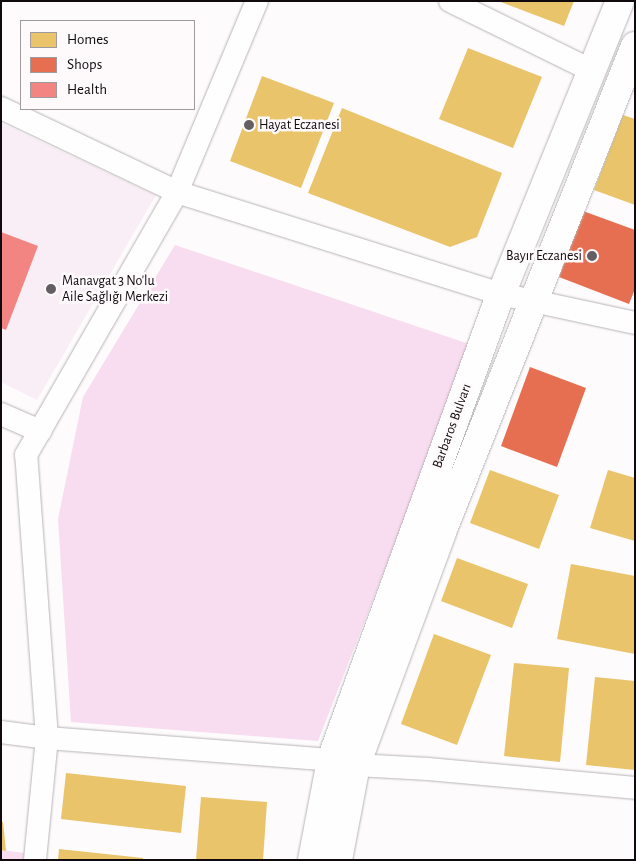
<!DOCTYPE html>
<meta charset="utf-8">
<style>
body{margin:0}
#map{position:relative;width:636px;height:861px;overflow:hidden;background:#fdfbfc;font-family:"Alegreya Sans",sans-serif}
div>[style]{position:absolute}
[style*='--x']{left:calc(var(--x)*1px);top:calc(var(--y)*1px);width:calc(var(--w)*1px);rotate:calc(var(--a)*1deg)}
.built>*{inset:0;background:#f9eef5}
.green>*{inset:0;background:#f8dcef}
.homes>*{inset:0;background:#e9c46a}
.shops>*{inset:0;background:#e76f51}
.health>*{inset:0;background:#f28482}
.roads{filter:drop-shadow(0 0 1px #b8b4b7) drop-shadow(0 0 1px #b8b4b7)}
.street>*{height:22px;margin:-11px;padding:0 11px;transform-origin:11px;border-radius:11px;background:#fffeff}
.secondary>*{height:28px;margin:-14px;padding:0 14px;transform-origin:14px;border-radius:14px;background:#fffeff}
.dots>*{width:14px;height:14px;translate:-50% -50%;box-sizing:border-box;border:2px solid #fefafc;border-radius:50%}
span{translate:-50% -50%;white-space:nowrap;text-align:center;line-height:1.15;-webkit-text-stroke:5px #fefafc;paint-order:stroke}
.poi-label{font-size:14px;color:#10090e}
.left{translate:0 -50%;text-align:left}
.right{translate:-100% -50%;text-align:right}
.street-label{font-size:14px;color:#10090e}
.frame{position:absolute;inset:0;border:2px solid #10090e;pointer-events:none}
.legend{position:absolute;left:20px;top:20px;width:175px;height:90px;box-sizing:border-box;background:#fefafc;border:1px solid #9f9a9d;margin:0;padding:6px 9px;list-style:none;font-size:15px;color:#10090e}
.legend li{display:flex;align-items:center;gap:10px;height:25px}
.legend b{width:25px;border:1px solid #9f9a9d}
</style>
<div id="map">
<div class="built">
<div style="clip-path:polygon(1px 123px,156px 195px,37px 400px,1px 382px)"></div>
</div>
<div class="green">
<div style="clip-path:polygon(175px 245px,472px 345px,318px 741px,71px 722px,58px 519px,83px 397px)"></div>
<div style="clip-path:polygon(1px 850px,24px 853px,23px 860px,1px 860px)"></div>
</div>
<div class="homes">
<div style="clip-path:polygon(498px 1px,574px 1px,564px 26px)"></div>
<div style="clip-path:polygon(468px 48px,542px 77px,513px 148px,439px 119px)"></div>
<div style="clip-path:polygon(262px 76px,334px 103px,301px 188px,230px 161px)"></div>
<div style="clip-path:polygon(342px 108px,502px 173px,477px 237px,450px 247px,308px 193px)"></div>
<div style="clip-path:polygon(623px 115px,635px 119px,635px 205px,594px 190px)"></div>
<div style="clip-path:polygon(490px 470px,559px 495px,539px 549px,470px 523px)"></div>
<div style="clip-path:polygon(608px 470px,635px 478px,635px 541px,590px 528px)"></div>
<div style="clip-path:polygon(457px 558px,528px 584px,512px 628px,441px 601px)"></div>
<div style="clip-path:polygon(571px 564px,635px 576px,635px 654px,557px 639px)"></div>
<div style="clip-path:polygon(434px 634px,491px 655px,457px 745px,401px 724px)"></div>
<div style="clip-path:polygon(514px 663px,569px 668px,560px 762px,504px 756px)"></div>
<div style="clip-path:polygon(595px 677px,635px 681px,635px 770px,586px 765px)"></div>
<div style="clip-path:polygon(66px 773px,186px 786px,181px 833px,61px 819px)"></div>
<div style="clip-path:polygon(201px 797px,267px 802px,263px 860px,196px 860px)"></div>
<div style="clip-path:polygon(1px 822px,3px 822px,6px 851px,1px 850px)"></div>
<div style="clip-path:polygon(59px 849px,143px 858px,143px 860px,58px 860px)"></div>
</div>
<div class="shops">
<div style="clip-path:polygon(583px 211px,635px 230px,635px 289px,629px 304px,559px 277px)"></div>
<div style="clip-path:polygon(530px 367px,586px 388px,557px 467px,501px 446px)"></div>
</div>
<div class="health">
<div style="clip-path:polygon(1px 232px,38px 246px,6px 330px,1px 328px)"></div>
</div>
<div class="roads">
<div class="street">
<div style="--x:450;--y:1;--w:159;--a:26.1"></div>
<div style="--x:1;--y:108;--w:195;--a:25.5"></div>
<div style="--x:177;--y:192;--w:340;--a:17.5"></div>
<div style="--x:501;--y:294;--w:137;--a:12.2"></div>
<div style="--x:1;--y:414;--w:43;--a:23.6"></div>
<div style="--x:1;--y:732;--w:46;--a:7.4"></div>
<div style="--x:47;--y:738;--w:285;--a:4.4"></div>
<div style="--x:356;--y:765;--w:72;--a:3.2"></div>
<div style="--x:428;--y:769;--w:208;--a:5.2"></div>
<div style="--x:35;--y:860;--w:123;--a:-84.4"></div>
<div style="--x:47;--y:738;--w:284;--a:-94.2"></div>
<div style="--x:26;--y:455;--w:303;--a:-60.1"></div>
<div style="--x:177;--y:192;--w:207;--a:-67.3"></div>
</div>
<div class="secondary">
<div style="--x:312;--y:860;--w:102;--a:-79.2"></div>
<div style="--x:331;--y:760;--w:496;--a:-70"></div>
<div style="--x:501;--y:294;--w:316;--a:-67.9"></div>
<div style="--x:338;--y:860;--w:97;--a:-79.3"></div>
<div style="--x:356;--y:765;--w:248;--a:-69.7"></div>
<div style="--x:442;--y:532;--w:523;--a:-68.34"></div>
</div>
</div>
<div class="dots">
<div style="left:249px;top:125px;background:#635e61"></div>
<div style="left:592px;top:256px;background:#635e61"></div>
<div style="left:51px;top:289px;background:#635e61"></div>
</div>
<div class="poi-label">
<span class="left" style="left:259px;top:125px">Hayat Eczanesi</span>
<span class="right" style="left:582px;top:256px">Bayır Eczanesi</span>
<span class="left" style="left:62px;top:289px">Manavgat 3 No'lu<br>Aile Sağlığı Merkezi</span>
</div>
<div class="street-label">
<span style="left:452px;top:426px;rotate:-70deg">Barbaros Bulvarı</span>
</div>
<div class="frame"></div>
<ul class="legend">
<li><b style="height:14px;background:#e9c46a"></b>Homes</li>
<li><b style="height:14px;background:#e76f51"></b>Shops</li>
<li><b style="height:14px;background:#f28482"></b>Health</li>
</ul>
</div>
